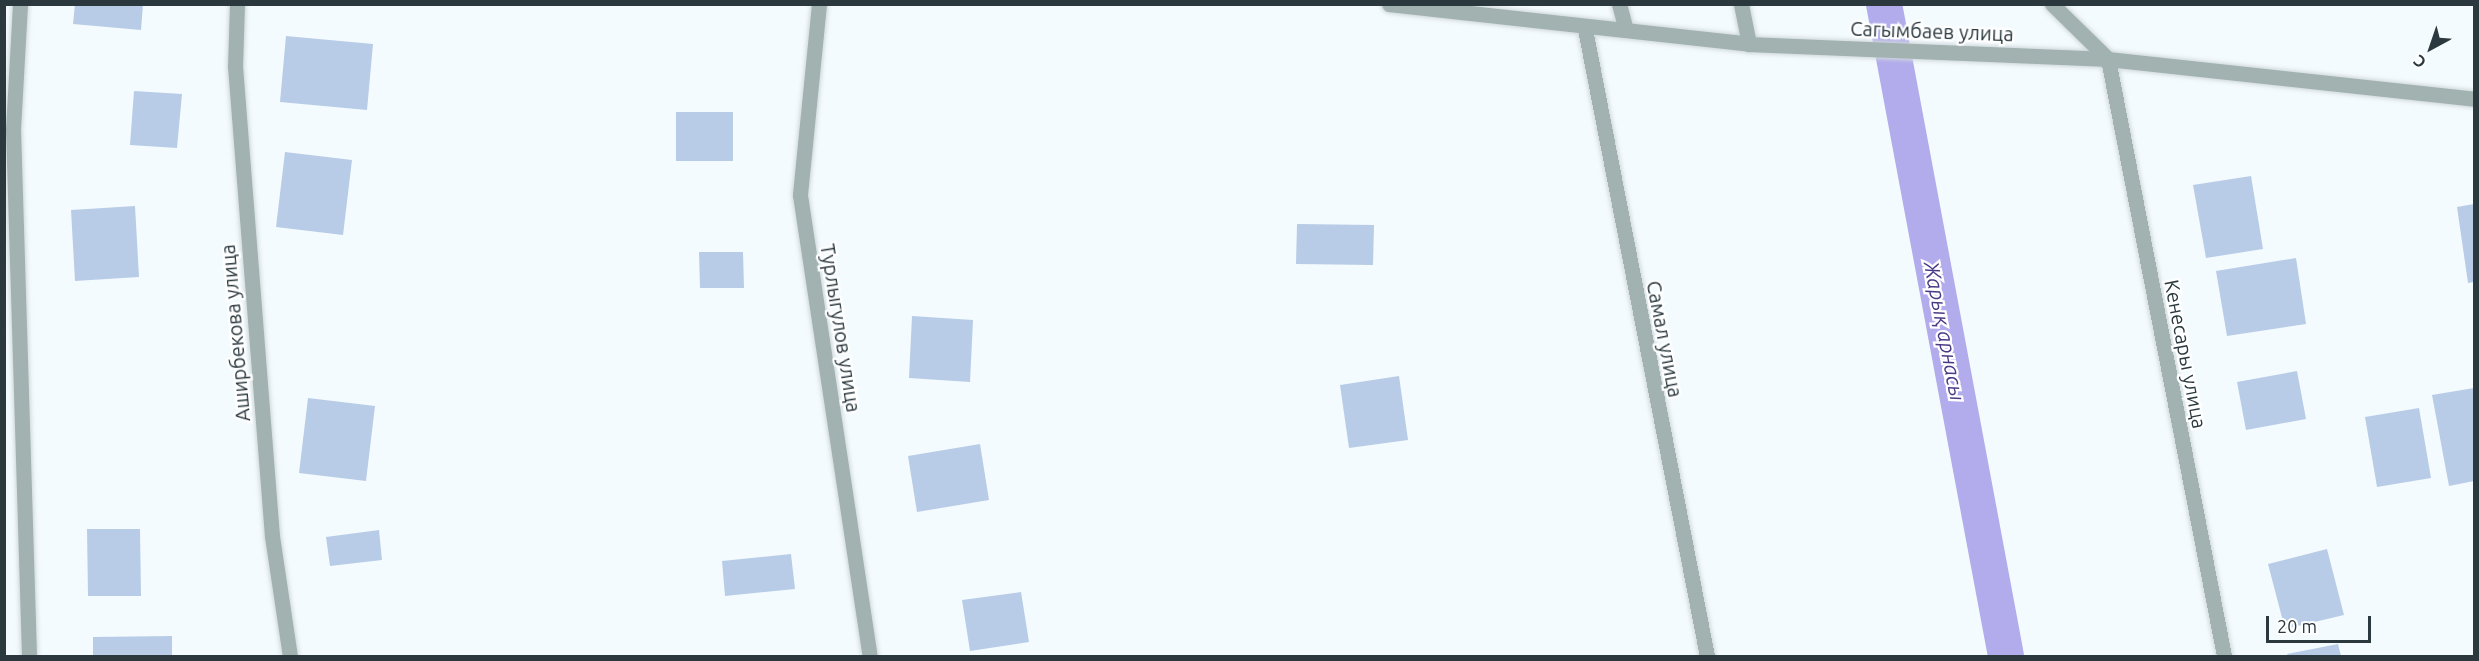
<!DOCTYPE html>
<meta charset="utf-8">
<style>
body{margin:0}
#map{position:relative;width:2479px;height:661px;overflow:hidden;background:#f4fbfe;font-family:Ubuntu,sans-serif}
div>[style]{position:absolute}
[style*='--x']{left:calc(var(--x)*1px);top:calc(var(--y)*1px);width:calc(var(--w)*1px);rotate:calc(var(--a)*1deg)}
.canal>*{height:36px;margin:-18px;padding:0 18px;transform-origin:18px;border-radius:18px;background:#b2abec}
.building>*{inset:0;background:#b8cce7}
.roads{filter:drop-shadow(0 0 2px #d0d8dc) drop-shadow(0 0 2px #d0d8dc)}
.service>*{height:15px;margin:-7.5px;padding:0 7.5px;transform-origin:7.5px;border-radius:7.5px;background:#a1b2b1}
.minor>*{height:15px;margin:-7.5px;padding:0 7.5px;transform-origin:7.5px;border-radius:7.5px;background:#a1b2b1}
.tertiary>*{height:15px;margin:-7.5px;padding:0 7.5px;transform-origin:7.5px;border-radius:7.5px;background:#a1b2b1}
span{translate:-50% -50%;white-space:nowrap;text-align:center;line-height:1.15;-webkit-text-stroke:4.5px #fff;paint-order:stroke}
.street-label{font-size:20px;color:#2b393f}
.water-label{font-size:21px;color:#493986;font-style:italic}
.frame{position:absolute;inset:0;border:6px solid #2b393f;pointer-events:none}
.north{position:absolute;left:2401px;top:18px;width:60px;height:60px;-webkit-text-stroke:4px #fff;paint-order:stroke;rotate:220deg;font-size:16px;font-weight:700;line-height:24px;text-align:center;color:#2b393f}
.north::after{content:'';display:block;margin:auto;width:21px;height:27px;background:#2b393f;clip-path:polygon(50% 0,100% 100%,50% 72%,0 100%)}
.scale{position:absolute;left:2266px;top:616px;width:105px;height:27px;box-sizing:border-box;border:3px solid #2b393f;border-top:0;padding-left:8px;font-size:18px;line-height:21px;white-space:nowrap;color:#2b393f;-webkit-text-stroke:4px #fff;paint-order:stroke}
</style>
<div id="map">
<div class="canal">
<div style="--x:1884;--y:4;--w:663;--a:79.4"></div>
</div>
<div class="building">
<div style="clip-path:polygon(75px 4px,143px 4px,141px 30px,73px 24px)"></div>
<div style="clip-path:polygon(286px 36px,373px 44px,367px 110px,280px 102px)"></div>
<div style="clip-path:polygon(134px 91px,182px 94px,177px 148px,130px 145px)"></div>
<div style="clip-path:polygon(676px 112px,733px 112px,733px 161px,676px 161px)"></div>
<div style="clip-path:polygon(285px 152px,352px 160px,343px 235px,276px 227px)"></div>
<div style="clip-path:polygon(2251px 176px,2263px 249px,2206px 258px,2193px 185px)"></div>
<div style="clip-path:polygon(2474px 204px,2474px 282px,2468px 283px,2457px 207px)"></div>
<div style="clip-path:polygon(135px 206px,139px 277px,75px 281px,71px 210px)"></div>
<div style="clip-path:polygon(1297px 224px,1374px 225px,1373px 265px,1296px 264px)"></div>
<div style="clip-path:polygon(699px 252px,743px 252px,744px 288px,700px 288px)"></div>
<div style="clip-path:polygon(2296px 258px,2306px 324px,2227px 336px,2216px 271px)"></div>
<div style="clip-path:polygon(912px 316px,973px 320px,970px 382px,909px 378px)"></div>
<div style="clip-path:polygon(2297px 371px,2306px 419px,2246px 430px,2237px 382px)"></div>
<div style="clip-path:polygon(1399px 376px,1408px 440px,1349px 448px,1340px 385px)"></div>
<div style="clip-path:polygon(2474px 388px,2474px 481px,2449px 486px,2432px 395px)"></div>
<div style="clip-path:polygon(308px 398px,375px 406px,366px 481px,299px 473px)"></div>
<div style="clip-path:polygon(2419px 408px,2431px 478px,2377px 487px,2365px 417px)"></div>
<div style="clip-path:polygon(980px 444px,989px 500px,917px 512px,908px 456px)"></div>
<div style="clip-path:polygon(87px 529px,140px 529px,141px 596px,88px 596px)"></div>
<div style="clip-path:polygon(379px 530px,382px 560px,330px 566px,326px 537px)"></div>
<div style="clip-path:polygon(2327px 549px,2344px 615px,2285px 629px,2268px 564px)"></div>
<div style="clip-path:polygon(791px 554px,795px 589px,725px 596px,722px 561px)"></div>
<div style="clip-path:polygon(1021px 592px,1029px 642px,970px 651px,962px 600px)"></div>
<div style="clip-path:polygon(172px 636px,172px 656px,93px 656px,93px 637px)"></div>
<div style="clip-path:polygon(2338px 644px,2341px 656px,2288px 656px,2287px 654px)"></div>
</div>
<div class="roads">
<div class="service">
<div style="--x:1619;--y:4;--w:27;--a:75"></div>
</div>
<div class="minor">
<div style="--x:20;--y:4;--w:125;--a:93.2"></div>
<div style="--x:13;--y:129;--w:527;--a:88.26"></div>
<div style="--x:237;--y:4;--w:62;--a:91.8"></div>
<div style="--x:235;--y:66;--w:471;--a:85.5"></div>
<div style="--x:272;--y:536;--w:121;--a:81.5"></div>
<div style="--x:819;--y:4;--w:192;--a:95.7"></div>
<div style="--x:800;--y:195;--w:466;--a:81.4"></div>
<div style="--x:1741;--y:4;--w:41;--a:78.7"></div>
<div style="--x:2052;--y:4;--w:78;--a:44.5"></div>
<div style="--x:2108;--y:59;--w:608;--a:79"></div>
<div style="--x:1585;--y:29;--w:639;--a:78.99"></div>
</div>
<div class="tertiary">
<div style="--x:1389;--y:4;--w:362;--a:6.3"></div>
<div style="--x:1749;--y:44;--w:359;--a:2.4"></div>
<div style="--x:2108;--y:59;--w:368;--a:6.2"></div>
</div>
</div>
<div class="street-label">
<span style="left:1932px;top:31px;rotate:2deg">Сагымбаев улица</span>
<span style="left:841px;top:328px;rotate:81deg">Турлыгулов улица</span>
<span style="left:235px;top:333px;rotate:-95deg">Аширбекова улица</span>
<span style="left:1665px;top:339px;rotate:79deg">Самал улица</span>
<span style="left:2186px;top:354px;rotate:79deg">Кенесары улица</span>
</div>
<div class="water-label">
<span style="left:1945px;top:331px;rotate:79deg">Жарық арнасы</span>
</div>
<div class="frame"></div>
<div class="north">С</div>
<div class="scale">20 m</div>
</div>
